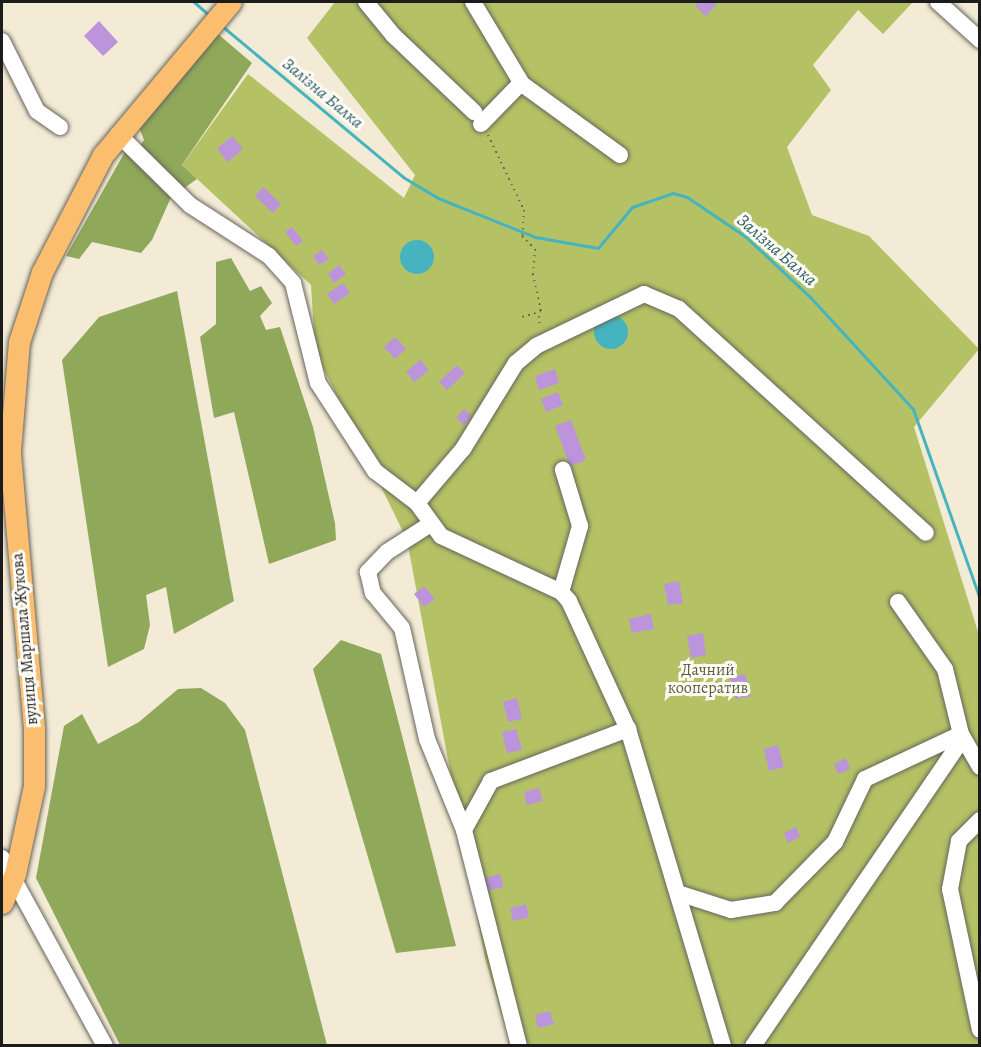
<!DOCTYPE html>
<meta charset="utf-8">
<style>
body{margin:0}
#map{position:relative;width:981px;height:1047px;overflow:hidden;background:#f3ebd5;font-family:Alegreya,serif}
div>[style]{position:absolute}
[style*='--x']{left:calc(var(--x)*1px);top:calc(var(--y)*1px);width:calc(var(--w)*1px);rotate:calc(var(--a)*1deg)}
.green>*{inset:0;background:#b4c265}
.forest>*{inset:0;background:#8fa85a}
.water>*{inset:0;background:#45b4be}
.round{border-radius:50%}
.stream>*{height:3px;margin:-1.5px;padding:0 1.5px;transform-origin:1.5px;border-radius:1.5px;background:#45b4be}
.building>*{inset:0;background:#bb94dc}
.path>*{height:2px;margin-top:-1px;transform-origin:0;background:repeating-linear-gradient(90deg,#67645d 0 1.5px,transparent 0 6px)}
.roads{filter:drop-shadow(0 0 2px #67645d) drop-shadow(0 0 2px #67645d)}
.minor>*{height:16px;margin:-8px;padding:0 8px;transform-origin:8px;border-radius:8px;background:#fff}
.major>*{height:21px;margin:-10.5px;padding:0 10.5px;transform-origin:10.5px;border-radius:10.5px;background:#fabe6e}
span{translate:-50% -50%;white-space:nowrap;text-align:center;line-height:1.15;-webkit-text-stroke:6px #fdfcf7;paint-order:stroke}
.street-label{font-size:16px;color:#1c1c1c}
.park-label{font-size:16px;color:#595e39}
.water-label{font-size:18px;color:#2e6065;font-style:italic}
.frame{position:absolute;inset:0;border:3px solid #1c1c1c;pointer-events:none}
</style>
<div id="map">
<div class="green">
<div style="clip-path:polygon(335px 2px,913px 2px,883px 34px,858px 10px,813px 65px,831px 90px,787px 147px,812px 215px,869px 236px,979px 349px,914px 427px,979px 635px,979px 1045px,511px 1045px,485px 958px,407px 540px,315px 351px,311px 285px,182px 165px,248px 74px,404px 198px,415px 175px,307px 38px)"></div>
</div>
<div class="forest">
<div style="clip-path:polygon(218px 34px,252px 63px,182px 165px,197px 179px,183px 189px,138px 148px,144px 140px,138px 125px)"></div>
<div style="clip-path:polygon(126px 150px,172px 195px,152px 240px,141px 253px,92px 242px,79px 259px,66px 256px)"></div>
<div style="clip-path:polygon(231px 258px,250px 291px,261px 286px,272px 303px,260px 316px,266px 330px,280px 327px,313px 427px,335px 523px,336px 540px,269px 564px,234px 412px,214px 418px,200px 337px,216px 324px,216px 262px)"></div>
<div style="clip-path:polygon(177px 291px,234px 601px,174px 634px,166px 587px,146px 595px,150px 625px,144px 649px,108px 667px,62px 360px,99px 317px)"></div>
<div style="clip-path:polygon(341px 640px,381px 654px,456px 946px,396px 953px,313px 669px)"></div>
<div style="clip-path:polygon(201px 688px,225px 703px,245px 730px,327px 1045px,120px 1045px,36px 878px,64px 726px,82px 714px,98px 744px,139px 722px,178px 689px)"></div>
</div>
<div class="water">
<div class="round" style="left:400px;top:240px;width:34px;height:34px"></div>
<div class="round" style="left:594px;top:315px;width:34px;height:34px"></div>
</div>
<div class="stream">
<div style="--x:194;--y:2;--w:21;--a:41"></div>
<div style="--x:222;--y:26;--w:236;--a:39.8"></div>
<div style="--x:403;--y:177;--w:41;--a:31"></div>
<div style="--x:438;--y:198;--w:105;--a:21.9"></div>
<div style="--x:535;--y:237;--w:64;--a:9.9"></div>
<div style="--x:598;--y:248;--w:53;--a:-50.3"></div>
<div style="--x:632;--y:207;--w:43;--a:-18.9"></div>
<div style="--x:673;--y:193;--w:15;--a:16"></div>
<div style="--x:687;--y:197;--w:71;--a:34.1"></div>
<div style="--x:746;--y:237;--w:89;--a:43.2"></div>
<div style="--x:811;--y:298;--w:151;--a:47.4"></div>
<div style="--x:913;--y:409;--w:201;--a:70.6"></div>
</div>
<div class="building">
<div style="clip-path:polygon(699px 2px,714px 2px,717px 4px,706px 16px,695px 6px)"></div>
<div style="clip-path:polygon(99px 21px,118px 42px,103px 56px,84px 36px)"></div>
<div style="clip-path:polygon(232px 136px,243px 149px,228px 162px,217px 149px)"></div>
<div style="clip-path:polygon(263px 187px,281px 204px,273px 213px,255px 196px)"></div>
<div style="clip-path:polygon(292px 227px,303px 241px,296px 246px,285px 232px)"></div>
<div style="clip-path:polygon(322px 250px,329px 259px,319px 265px,313px 256px)"></div>
<div style="clip-path:polygon(339px 265px,346px 274px,334px 283px,328px 274px)"></div>
<div style="clip-path:polygon(343px 283px,350px 293px,334px 304px,327px 294px)"></div>
<div style="clip-path:polygon(395px 337px,406px 349px,395px 359px,384px 347px)"></div>
<div style="clip-path:polygon(420px 360px,429px 370px,414px 382px,406px 372px)"></div>
<div style="clip-path:polygon(457px 365px,465px 373px,447px 390px,439px 382px)"></div>
<div style="clip-path:polygon(555px 369px,559px 383px,539px 390px,535px 376px)"></div>
<div style="clip-path:polygon(558px 392px,563px 405px,546px 412px,541px 399px)"></div>
<div style="clip-path:polygon(464px 409px,472px 416px,464px 425px,456px 418px)"></div>
<div style="clip-path:polygon(571px 420px,586px 460px,570px 466px,555px 426px)"></div>
<div style="clip-path:polygon(679px 581px,683px 603px,668px 605px,664px 584px)"></div>
<div style="clip-path:polygon(424px 586px,435px 599px,424px 607px,414px 594px)"></div>
<div style="clip-path:polygon(651px 614px,654px 629px,632px 633px,629px 619px)"></div>
<div style="clip-path:polygon(703px 633px,706px 655px,691px 658px,687px 636px)"></div>
<div style="clip-path:polygon(745px 674px,751px 696px,736px 699px,730px 678px)"></div>
<div style="clip-path:polygon(517px 698px,522px 719px,508px 722px,503px 702px)"></div>
<div style="clip-path:polygon(516px 729px,522px 750px,507px 753px,502px 732px)"></div>
<div style="clip-path:polygon(778px 745px,784px 767px,769px 771px,764px 749px)"></div>
<div style="clip-path:polygon(846px 758px,850px 769px,838px 774px,834px 764px)"></div>
<div style="clip-path:polygon(539px 788px,543px 801px,527px 805px,524px 792px)"></div>
<div style="clip-path:polygon(796px 827px,800px 837px,788px 843px,784px 833px)"></div>
<div style="clip-path:polygon(500px 874px,504px 887px,488px 891px,485px 878px)"></div>
<div style="clip-path:polygon(526px 904px,529px 917px,513px 921px,510px 908px)"></div>
<div style="clip-path:polygon(550px 1011px,554px 1024px,538px 1028px,535px 1015px)"></div>
</div>
<div class="path">
<div style="--x:488;--y:135;--w:83;--a:64.4"></div>
<div style="--x:524;--y:210;--w:26;--a:94"></div>
<div style="--x:522;--y:236;--w:18;--a:45"></div>
<div style="--x:535;--y:249;--w:25;--a:95"></div>
<div style="--x:533;--y:274;--w:38;--a:78"></div>
<div style="--x:541;--y:311;--w:22;--a:162"></div>
<div style="--x:539;--y:316;--w:12;--a:85"></div>
</div>
<div class="roads">
<div class="minor">
<div style="--x:366;--y:2;--w:43;--a:50.7"></div>
<div style="--x:393;--y:35;--w:112;--a:43.5"></div>
<div style="--x:473;--y:2;--w:96;--a:59.1"></div>
<div style="--x:522;--y:84;--w:121;--a:35.9"></div>
<div style="--x:938;--y:2;--w:57;--a:42.1"></div>
<div style="--x:2;--y:41;--w:78;--a:63.4"></div>
<div style="--x:37;--y:111;--w:28;--a:35"></div>
<div style="--x:481;--y:124;--w:57;--a:-45.7"></div>
<div style="--x:118;--y:134;--w:101;--a:44.6"></div>
<div style="--x:190;--y:205;--w:94;--a:32.8"></div>
<div style="--x:269;--y:256;--w:36;--a:48"></div>
<div style="--x:293;--y:283;--w:103;--a:76"></div>
<div style="--x:318;--y:383;--w:105;--a:57.1"></div>
<div style="--x:375;--y:471;--w:53;--a:37.3"></div>
<div style="--x:417;--y:503;--w:41;--a:54"></div>
<div style="--x:441;--y:536;--w:132;--a:25"></div>
<div style="--x:561;--y:592;--w:12;--a:48"></div>
<div style="--x:569;--y:601;--w:141;--a:65.3"></div>
<div style="--x:628;--y:729;--w:331;--a:73.3"></div>
<div style="--x:417;--y:503;--w:71;--a:-49.6"></div>
<div style="--x:463;--y:449;--w:101;--a:-58.4"></div>
<div style="--x:516;--y:363;--w:26;--a:-40"></div>
<div style="--x:536;--y:346;--w:120;--a:-25.7"></div>
<div style="--x:644;--y:294;--w:38;--a:23"></div>
<div style="--x:679;--y:309;--w:333;--a:42.2"></div>
<div style="--x:429;--y:525;--w:50;--a:147.3"></div>
<div style="--x:387;--y:552;--w:28;--a:134"></div>
<div style="--x:368;--y:572;--w:22;--a:77"></div>
<div style="--x:373;--y:593;--w:45;--a:50.4"></div>
<div style="--x:402;--y:628;--w:114;--a:77.3"></div>
<div style="--x:427;--y:739;--w:98;--a:67.9"></div>
<div style="--x:561;--y:592;--w:69;--a:-73.9"></div>
<div style="--x:580;--y:526;--w:59;--a:-106.9"></div>
<div style="--x:898;--y:602;--w:82;--a:55"></div>
<div style="--x:945;--y:669;--w:67;--a:76.2"></div>
<div style="--x:980;--y:820;--w:30;--a:135"></div>
<div style="--x:959;--y:841;--w:49;--a:100.6"></div>
<div style="--x:950;--y:889;--w:144;--a:78"></div>
<div style="--x:2;--y:858;--w:214;--a:61.3"></div>
<div style="--x:678;--y:893;--w:56;--a:17.8"></div>
<div style="--x:731;--y:910;--w:45;--a:-9"></div>
<div style="--x:775;--y:903;--w:86;--a:-45.5"></div>
<div style="--x:835;--y:842;--w:70;--a:-64.5"></div>
<div style="--x:865;--y:779;--w:106;--a:-25.1"></div>
<div style="--x:961;--y:734;--w:38;--a:60"></div>
<div style="--x:519;--y:1046;--w:223;--a:-104.3"></div>
<div style="--x:464;--y:830;--w:56;--a:-61.1"></div>
<div style="--x:491;--y:781;--w:147;--a:-20.8"></div>
<div style="--x:753;--y:1046;--w:373;--a:-55.7"></div>
</div>
<div class="major">
<div style="--x:2;--y:903;--w:32;--a:-66"></div>
<div style="--x:15;--y:874;--w:90;--a:-77.8"></div>
<div style="--x:34;--y:786;--w:58;--a:-90"></div>
<div style="--x:34;--y:728;--w:278;--a:-95"></div>
<div style="--x:10;--y:451;--w:109;--a:-85.3"></div>
<div style="--x:19;--y:342;--w:74;--a:-71.8"></div>
<div style="--x:42;--y:272;--w:132;--a:-62.5"></div>
<div style="--x:103;--y:155;--w:199;--a:-50.1"></div>
</div>
</div>
<div class="street-label">
<span style="left:25px;top:639px;rotate:-95deg">вулиця Маршала Жукова</span>
</div>
<div class="park-label">
<span style="left:708px;top:679px">Дачний<br>кооператив</span>
</div>
<div class="water-label">
<span style="left:323px;top:93px;rotate:40deg">Залізна Балка</span>
<span style="left:777px;top:250px;rotate:41deg">Залізна Балка</span>
</div>
<div class="frame"></div>
</div>
